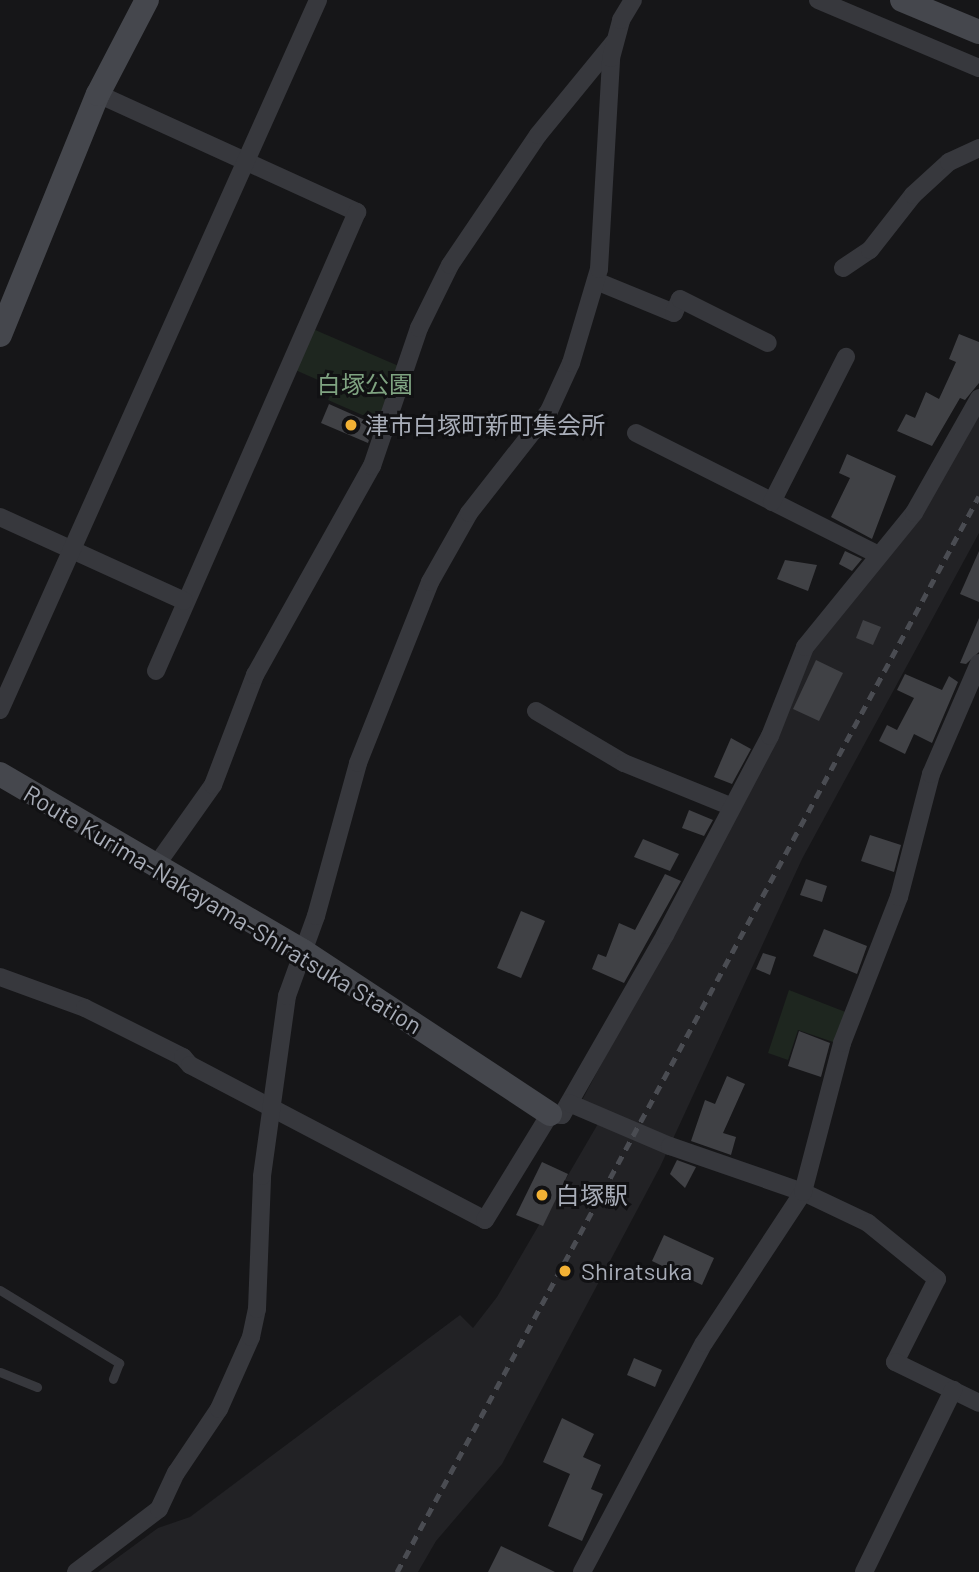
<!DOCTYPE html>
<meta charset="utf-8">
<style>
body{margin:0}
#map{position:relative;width:979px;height:1572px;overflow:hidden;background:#161618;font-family:Barlow,"Noto Sans JP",sans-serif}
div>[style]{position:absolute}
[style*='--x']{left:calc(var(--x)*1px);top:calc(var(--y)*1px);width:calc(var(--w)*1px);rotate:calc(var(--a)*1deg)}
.built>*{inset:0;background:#222225}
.green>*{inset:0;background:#1e261f}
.building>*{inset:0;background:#404145}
.lane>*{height:9px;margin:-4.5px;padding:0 4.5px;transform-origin:4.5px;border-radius:4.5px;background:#37383d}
.street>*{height:18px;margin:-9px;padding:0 9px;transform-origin:9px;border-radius:9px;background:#37383d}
.secondary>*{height:24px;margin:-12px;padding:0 12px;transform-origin:12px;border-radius:12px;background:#45474d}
.rail>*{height:5px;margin-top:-2.5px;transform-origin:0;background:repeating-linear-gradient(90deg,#4a4c52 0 9px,transparent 0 16px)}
.dots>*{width:19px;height:19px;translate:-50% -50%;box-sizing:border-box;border:4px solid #111113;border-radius:50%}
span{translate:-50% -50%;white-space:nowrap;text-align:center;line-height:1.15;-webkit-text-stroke:6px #111113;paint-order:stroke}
.park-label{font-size:24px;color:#7fa381}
.poi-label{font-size:24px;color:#a8adb8}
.left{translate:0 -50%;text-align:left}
.street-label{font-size:24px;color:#a8adb8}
</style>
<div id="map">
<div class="built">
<div style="clip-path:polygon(979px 409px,979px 533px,802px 859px,660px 1167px,502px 1464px,436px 1541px,418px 1572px,98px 1572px,158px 1528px,190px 1517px,460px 1315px,473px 1328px,497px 1297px,599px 1122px,580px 1104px,709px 862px,808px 653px)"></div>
</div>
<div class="green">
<div style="clip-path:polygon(313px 329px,401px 367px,383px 424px,328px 400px,334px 387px,293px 369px)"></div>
<div style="clip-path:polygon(789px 990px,848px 1013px,836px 1043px,798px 1030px,788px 1060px,768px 1053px)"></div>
</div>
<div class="building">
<div style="clip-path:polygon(959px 334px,979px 342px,979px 383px,965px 400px,960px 398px,932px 446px,897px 431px,906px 414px,915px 418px,926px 392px,939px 399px,956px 362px,949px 359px)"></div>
<div style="clip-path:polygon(329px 404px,374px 424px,368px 443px,321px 423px)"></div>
<div style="clip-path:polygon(847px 454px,896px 476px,872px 539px,831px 517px,850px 478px,839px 473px)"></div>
<div style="clip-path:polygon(845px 551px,862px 559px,852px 571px,839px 564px)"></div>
<div style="clip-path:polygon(979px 551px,979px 602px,960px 594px)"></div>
<div style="clip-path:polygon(785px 560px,817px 565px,808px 591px,777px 579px)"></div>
<div style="clip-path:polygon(979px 618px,979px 652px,966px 664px,960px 663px)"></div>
<div style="clip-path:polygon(863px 620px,881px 627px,873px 645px,856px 638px)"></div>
<div style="clip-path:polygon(816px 660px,843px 673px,819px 721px,793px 709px)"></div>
<div style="clip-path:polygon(905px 674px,942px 690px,949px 676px,958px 682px,932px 743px,914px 734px,905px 754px,879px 741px,887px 725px,897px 730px,914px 698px,897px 690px)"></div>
<div style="clip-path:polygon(731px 738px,751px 749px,732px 784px,714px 777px)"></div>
<div style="clip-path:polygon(689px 810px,713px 820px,704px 836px,682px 828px)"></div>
<div style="clip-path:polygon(870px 835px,901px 845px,894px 872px,861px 861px)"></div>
<div style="clip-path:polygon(643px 839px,679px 854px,670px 871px,634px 857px)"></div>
<div style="clip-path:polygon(665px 874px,681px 881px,624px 983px,592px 969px,598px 954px,606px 957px,619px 923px,635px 930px)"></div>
<div style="clip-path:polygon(806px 879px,827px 886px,822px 902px,800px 895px)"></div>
<div style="clip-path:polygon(521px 911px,545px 921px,521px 978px,497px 968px)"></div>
<div style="clip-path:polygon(824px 929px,867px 946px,857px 974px,813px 956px)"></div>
<div style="clip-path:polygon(763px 953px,776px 957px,770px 975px,756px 969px)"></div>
<div style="clip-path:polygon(799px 1031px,830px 1043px,821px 1077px,788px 1066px)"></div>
<div style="clip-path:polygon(727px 1076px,745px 1084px,723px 1133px,736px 1137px,731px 1155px,691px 1141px,705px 1100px,715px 1104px)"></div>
<div style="clip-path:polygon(677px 1160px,696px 1167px,685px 1188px,670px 1174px)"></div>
<div style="clip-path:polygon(542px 1162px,568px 1174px,543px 1226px,516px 1215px)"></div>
<div style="clip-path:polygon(664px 1235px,714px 1258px,702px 1285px,652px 1261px)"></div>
<div style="clip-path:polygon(634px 1358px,662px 1370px,655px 1387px,627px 1375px)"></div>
<div style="clip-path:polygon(562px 1418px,594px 1434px,583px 1457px,601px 1465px,591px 1489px,603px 1494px,582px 1541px,548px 1526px,570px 1474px,543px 1462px)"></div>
<div style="clip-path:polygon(501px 1546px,555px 1572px,488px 1572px)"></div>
</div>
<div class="lane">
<div style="--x:0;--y:1290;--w:140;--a:31.5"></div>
<div style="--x:119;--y:1363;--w:17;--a:111"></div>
<div style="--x:0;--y:1372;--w:40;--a:22"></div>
</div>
<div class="street">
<div style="--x:818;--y:0;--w:175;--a:22.9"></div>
<div style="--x:98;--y:94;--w:285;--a:24.5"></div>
<div style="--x:357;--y:212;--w:501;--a:113.65"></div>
<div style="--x:843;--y:268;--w:32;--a:-34"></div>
<div style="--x:870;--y:250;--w:70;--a:-52"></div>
<div style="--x:913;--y:195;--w:49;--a:-42.5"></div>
<div style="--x:949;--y:162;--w:33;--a:-25"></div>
<div style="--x:596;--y:281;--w:84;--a:22.3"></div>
<div style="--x:674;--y:313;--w:15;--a:-67"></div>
<div style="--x:680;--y:299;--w:98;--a:26.6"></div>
<div style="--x:636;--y:433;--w:270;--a:26.7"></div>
<div style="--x:772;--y:502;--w:163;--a:-63"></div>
<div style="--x:0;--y:517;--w:202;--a:24.5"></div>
<div style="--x:0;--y:710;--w:778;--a:-65.87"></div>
<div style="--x:536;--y:711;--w:102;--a:30.6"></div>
<div style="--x:624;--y:763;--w:114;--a:22.1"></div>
<div style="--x:157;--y:864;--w:97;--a:-54.7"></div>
<div style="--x:213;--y:785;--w:118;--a:-69.1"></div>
<div style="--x:255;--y:675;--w:240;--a:-60.8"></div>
<div style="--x:372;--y:466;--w:146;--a:-71.2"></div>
<div style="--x:419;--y:328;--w:70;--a:-63.8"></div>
<div style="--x:450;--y:265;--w:157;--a:-55.9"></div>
<div style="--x:538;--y:135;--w:120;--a:-50.7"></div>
<div style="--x:0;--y:977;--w:90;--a:20"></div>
<div style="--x:85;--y:1008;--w:110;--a:26.6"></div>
<div style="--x:183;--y:1057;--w:11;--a:49"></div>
<div style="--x:190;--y:1065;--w:333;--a:27.7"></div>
<div style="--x:485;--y:1220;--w:124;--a:-58.5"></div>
<div style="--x:550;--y:1114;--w:12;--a:5"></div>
<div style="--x:562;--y:1115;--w:207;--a:-60.2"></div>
<div style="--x:665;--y:935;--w:225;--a:-62.2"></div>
<div style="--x:770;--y:736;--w:96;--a:-68.5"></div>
<div style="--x:805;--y:647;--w:173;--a:-50.9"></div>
<div style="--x:914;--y:513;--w:132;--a:-60.5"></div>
<div style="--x:569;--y:1103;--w:110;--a:23.1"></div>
<div style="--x:670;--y:1146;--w:141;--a:19.1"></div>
<div style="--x:803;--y:1192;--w:72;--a:25.5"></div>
<div style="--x:868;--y:1223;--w:89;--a:39.1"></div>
<div style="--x:937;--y:1279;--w:93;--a:116.8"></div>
<div style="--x:895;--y:1362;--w:93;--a:26"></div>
<div style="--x:76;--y:1572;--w:104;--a:-37.2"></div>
<div style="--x:159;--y:1509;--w:40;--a:-65"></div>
<div style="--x:176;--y:1473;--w:77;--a:-56.1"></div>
<div style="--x:219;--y:1409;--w:79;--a:-66"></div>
<div style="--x:251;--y:1337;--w:29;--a:-78"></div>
<div style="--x:257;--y:1309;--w:133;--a:-87.8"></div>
<div style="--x:262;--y:1176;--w:182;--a:-82.1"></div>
<div style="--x:287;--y:996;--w:85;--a:-70.1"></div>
<div style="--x:316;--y:916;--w:159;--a:-74.6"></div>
<div style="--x:358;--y:763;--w:195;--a:-68.3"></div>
<div style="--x:430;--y:582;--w:79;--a:-60.5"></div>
<div style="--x:469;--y:513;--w:130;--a:-51.9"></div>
<div style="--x:549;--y:411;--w:53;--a:-65.4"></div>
<div style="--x:571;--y:363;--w:98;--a:-73.4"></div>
<div style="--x:599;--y:269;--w:211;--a:-86.7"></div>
<div style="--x:611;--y:58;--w:39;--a:-75"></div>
<div style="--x:621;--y:20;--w:23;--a:-59"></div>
<div style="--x:582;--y:1572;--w:259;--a:-62"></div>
<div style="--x:704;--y:1343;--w:181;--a:-56.7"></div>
<div style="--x:803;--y:1192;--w:154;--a:-75.3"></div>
<div style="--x:842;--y:1043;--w:157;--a:-68.7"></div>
<div style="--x:899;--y:897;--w:127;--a:-75.4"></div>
<div style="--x:931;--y:774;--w:121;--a:-66.6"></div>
<div style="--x:864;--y:1572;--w:203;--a:-63.9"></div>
</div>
<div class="secondary">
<div style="--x:902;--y:0;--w:83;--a:22.6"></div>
<div style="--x:0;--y:335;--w:260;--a:-67.9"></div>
<div style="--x:98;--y:94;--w:106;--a:-62.5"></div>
<div style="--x:0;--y:774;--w:351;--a:30.3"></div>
<div style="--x:303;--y:951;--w:296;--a:33.4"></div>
</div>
<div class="rail">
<div style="--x:397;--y:1572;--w:1223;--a:-61.59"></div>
</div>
<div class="dots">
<div style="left:351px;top:425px;background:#f2b134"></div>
<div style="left:542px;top:1195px;background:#f2b134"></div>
<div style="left:565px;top:1271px;background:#f2b134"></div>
</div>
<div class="park-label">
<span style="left:365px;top:384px">白塚公園</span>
</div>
<div class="poi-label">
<span class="left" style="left:365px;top:425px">津市白塚町新町集会所</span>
<span class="left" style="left:556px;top:1195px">白塚駅</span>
<span class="left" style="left:581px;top:1271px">Shiratsuka</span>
</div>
<div class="street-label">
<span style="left:223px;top:909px;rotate:31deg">Route Kurima-Nakayama-Shiratsuka Station</span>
</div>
</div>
